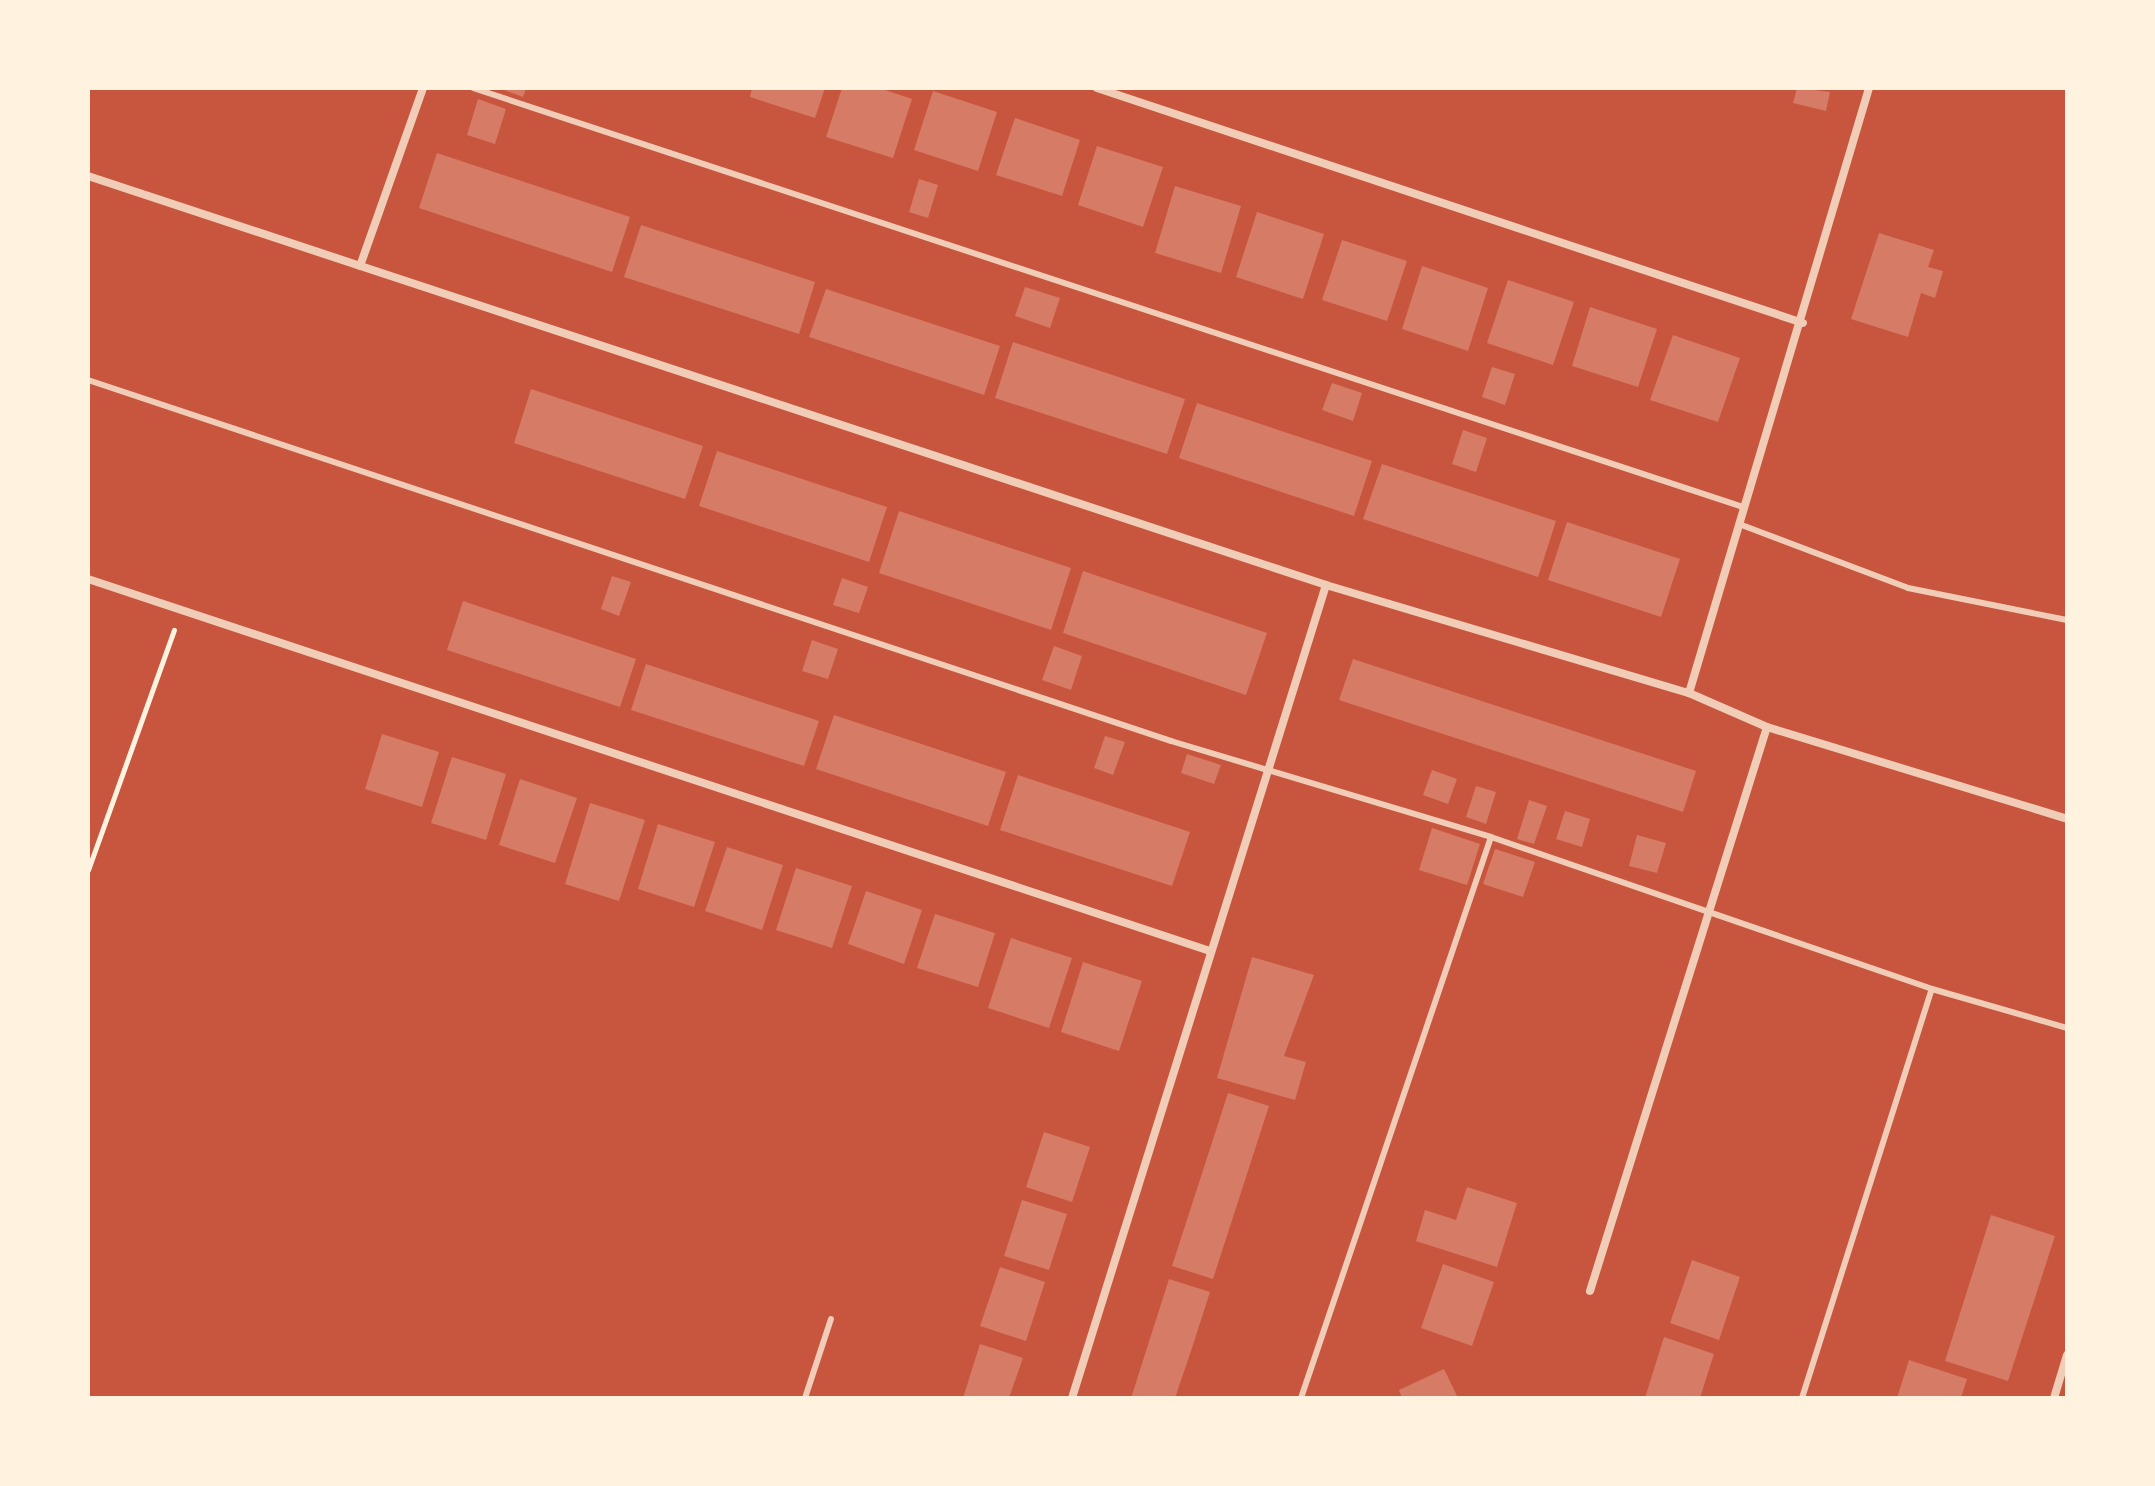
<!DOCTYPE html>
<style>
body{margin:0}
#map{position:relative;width:2155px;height:1486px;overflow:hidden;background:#c8553d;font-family:Inter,sans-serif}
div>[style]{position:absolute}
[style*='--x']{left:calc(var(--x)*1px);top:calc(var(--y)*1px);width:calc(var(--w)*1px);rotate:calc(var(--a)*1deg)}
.building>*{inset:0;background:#d67c66}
.path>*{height:5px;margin:-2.5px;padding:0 2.5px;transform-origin:2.5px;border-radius:2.5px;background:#fff3e0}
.service>*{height:6px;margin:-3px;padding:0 3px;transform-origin:3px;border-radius:3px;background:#f1ccb7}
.minor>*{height:8px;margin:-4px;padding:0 4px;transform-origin:4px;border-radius:4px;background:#f1ccb7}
span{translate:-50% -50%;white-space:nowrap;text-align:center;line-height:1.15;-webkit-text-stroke:6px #fff3e0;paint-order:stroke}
.frame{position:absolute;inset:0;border:90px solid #fff3e0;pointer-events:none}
</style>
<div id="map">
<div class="building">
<div style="clip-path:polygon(499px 88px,526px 88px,523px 97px)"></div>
<div style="clip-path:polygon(752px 88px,825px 88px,815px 118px,750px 97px)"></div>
<div style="clip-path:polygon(842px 88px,879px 88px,912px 99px,893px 158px,826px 137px)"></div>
<div style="clip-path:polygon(1797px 88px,1830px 92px,1826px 111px,1793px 103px)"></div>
<div style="clip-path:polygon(933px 91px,997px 112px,978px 171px,914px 150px)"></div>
<div style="clip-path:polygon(478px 99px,506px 109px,495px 144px,467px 135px)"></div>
<div style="clip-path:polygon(1015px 118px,1080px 140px,1062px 196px,996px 175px)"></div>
<div style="clip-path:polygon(1097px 146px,1163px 167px,1143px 227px,1078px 205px)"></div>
<div style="clip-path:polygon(437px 153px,630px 217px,612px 272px,419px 208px)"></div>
<div style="clip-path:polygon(919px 179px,938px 185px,928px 218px,909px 212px)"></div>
<div style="clip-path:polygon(1175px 186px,1241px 206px,1221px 273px,1155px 253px)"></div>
<div style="clip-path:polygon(1257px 212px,1324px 234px,1303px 299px,1236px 277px)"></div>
<div style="clip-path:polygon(641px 225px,815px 282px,799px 334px,624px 277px)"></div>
<div style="clip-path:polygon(1879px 233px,1934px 250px,1928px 267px,1943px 271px,1935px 298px,1921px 293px,1908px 337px,1851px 319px)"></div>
<div style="clip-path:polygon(1342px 240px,1407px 261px,1387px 321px,1322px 300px)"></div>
<div style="clip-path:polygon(1422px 266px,1488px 288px,1468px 351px,1402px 329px)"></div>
<div style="clip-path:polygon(1508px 280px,1574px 302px,1553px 365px,1487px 343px)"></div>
<div style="clip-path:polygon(1025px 287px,1060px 298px,1050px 328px,1015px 316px)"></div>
<div style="clip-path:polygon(826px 289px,1000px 346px,984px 395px,809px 337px)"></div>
<div style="clip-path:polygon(1590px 307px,1657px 329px,1638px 387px,1572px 366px)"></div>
<div style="clip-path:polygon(1673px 335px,1740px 358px,1718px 422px,1650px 400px)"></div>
<div style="clip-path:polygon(1013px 342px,1185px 399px,1167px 454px,995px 398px)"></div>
<div style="clip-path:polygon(1492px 367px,1515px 374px,1505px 405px,1482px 397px)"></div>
<div style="clip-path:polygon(1332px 383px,1362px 393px,1353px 421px,1322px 410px)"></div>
<div style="clip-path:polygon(531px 389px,703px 446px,685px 499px,514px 443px)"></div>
<div style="clip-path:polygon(1197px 403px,1372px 461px,1354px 516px,1179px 458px)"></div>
<div style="clip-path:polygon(1463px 430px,1487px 438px,1476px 472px,1452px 464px)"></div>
<div style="clip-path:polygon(717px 451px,887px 507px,869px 562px,699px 506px)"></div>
<div style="clip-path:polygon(1382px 464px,1556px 521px,1538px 577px,1363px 519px)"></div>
<div style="clip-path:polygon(899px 511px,1071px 568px,1051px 630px,879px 573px)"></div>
<div style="clip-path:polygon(1567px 522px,1680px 559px,1661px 617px,1548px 580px)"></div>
<div style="clip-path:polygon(1083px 571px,1267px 633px,1246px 695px,1063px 633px)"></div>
<div style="clip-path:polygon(612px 576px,631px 582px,619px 616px,601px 609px)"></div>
<div style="clip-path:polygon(842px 578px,868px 587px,859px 613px,833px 605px)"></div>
<div style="clip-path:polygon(463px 601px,636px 659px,620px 707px,447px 650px)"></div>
<div style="clip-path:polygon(812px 640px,838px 649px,828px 679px,802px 671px)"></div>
<div style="clip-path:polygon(1054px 646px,1082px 656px,1071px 690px,1042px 680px)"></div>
<div style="clip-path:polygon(1353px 659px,1696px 771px,1683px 812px,1339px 700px)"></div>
<div style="clip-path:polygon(646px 664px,819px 721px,804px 766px,631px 710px)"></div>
<div style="clip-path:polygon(834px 715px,1006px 772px,988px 826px,816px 769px)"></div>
<div style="clip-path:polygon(382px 734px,439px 752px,422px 807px,365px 789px)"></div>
<div style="clip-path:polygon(1105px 736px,1125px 742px,1113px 775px,1094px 768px)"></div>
<div style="clip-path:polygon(1187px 754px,1221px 765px,1214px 784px,1181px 773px)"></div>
<div style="clip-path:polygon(452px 757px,506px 774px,486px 840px,431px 823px)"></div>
<div style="clip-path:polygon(1432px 770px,1457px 779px,1448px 804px,1423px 795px)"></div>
<div style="clip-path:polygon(1018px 775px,1190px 832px,1172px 886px,1000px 830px)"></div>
<div style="clip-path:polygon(520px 779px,577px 798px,555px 863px,499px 845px)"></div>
<div style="clip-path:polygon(1476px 786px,1496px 792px,1486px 824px,1466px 817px)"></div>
<div style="clip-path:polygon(1529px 800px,1547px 806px,1534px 844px,1517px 839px)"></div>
<div style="clip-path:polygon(590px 803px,645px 820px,619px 901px,565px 884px)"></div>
<div style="clip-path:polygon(1565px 811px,1590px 819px,1582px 847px,1556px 839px)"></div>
<div style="clip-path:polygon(658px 824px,715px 842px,694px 907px,638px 889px)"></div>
<div style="clip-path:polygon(1432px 828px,1480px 844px,1467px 885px,1419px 870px)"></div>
<div style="clip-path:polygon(1637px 835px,1666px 843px,1657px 873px,1629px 866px)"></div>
<div style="clip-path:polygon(727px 847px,783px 865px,762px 930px,705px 911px)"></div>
<div style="clip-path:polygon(1495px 849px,1535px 862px,1523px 897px,1483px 884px)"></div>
<div style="clip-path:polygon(796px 868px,852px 886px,832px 948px,776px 930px)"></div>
<div style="clip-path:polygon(866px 891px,922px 910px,904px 964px,848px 944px)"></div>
<div style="clip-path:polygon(935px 914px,995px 933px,978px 987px,917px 968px)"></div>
<div style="clip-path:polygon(1011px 938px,1072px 958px,1049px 1028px,988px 1008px)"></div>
<div style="clip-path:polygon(1252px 957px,1314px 975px,1284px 1056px,1306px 1062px,1295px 1100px,1217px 1078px)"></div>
<div style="clip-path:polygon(1083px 962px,1142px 981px,1119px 1051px,1061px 1032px)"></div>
<div style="clip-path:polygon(1228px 1093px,1269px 1106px,1213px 1279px,1172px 1266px)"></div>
<div style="clip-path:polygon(1044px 1132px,1090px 1147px,1072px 1202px,1026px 1187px)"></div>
<div style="clip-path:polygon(1467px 1187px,1517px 1203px,1497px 1267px,1416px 1241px,1425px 1210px,1456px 1220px)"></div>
<div style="clip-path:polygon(1022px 1200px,1067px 1214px,1049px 1270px,1004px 1256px)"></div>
<div style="clip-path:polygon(1991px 1215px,2055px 1236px,2008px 1381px,1945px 1361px)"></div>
<div style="clip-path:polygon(1692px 1260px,1740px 1277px,1719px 1340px,1670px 1323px)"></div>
<div style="clip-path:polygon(1443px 1264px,1494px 1282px,1472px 1346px,1421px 1328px)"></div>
<div style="clip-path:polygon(1000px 1267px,1045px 1282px,1026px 1341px,980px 1326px)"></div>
<div style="clip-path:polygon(1169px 1279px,1210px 1292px,1192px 1348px,1175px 1398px,1131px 1398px)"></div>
<div style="clip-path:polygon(1664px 1337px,1714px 1354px,1700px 1398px,1645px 1398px)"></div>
<div style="clip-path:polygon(980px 1344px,1023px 1358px,1009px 1398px,963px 1398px)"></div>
<div style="clip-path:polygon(1909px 1360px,1967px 1379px,1961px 1398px,1897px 1398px)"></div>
<div style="clip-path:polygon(1444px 1369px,1458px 1398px,1402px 1398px,1399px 1390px)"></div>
</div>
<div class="path">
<div style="--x:88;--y:870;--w:255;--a:-70.3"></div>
</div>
<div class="service">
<div style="--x:473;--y:88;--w:1337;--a:18.26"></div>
<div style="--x:88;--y:380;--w:1142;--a:18.43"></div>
<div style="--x:1171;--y:741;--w:334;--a:16.7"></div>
<div style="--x:1491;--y:837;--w:466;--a:19"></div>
<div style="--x:1932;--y:989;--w:141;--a:16.1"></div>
<div style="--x:1739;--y:524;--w:181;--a:20.7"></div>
<div style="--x:1908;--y:588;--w:162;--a:11.4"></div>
<div style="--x:805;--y:1398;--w:83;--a:-71.8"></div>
<div style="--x:1301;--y:1398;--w:592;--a:-71.29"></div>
<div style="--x:1802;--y:1398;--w:429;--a:-72.4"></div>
</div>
<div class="minor">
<div style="--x:1097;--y:88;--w:744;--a:18.41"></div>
<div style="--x:88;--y:176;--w:1304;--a:18.28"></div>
<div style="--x:1326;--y:585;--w:379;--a:16.6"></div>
<div style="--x:1689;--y:693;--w:85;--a:23.6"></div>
<div style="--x:1767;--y:727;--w:314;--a:17"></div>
<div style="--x:360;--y:266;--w:189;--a:-70.5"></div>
<div style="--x:88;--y:579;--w:1182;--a:18.34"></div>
<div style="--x:1689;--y:693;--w:631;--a:-73.43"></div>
<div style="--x:1590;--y:1291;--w:591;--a:-72.58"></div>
<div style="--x:1072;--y:1398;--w:852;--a:-72.65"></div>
<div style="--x:2054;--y:1398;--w:45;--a:-73.2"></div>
</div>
<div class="frame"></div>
</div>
